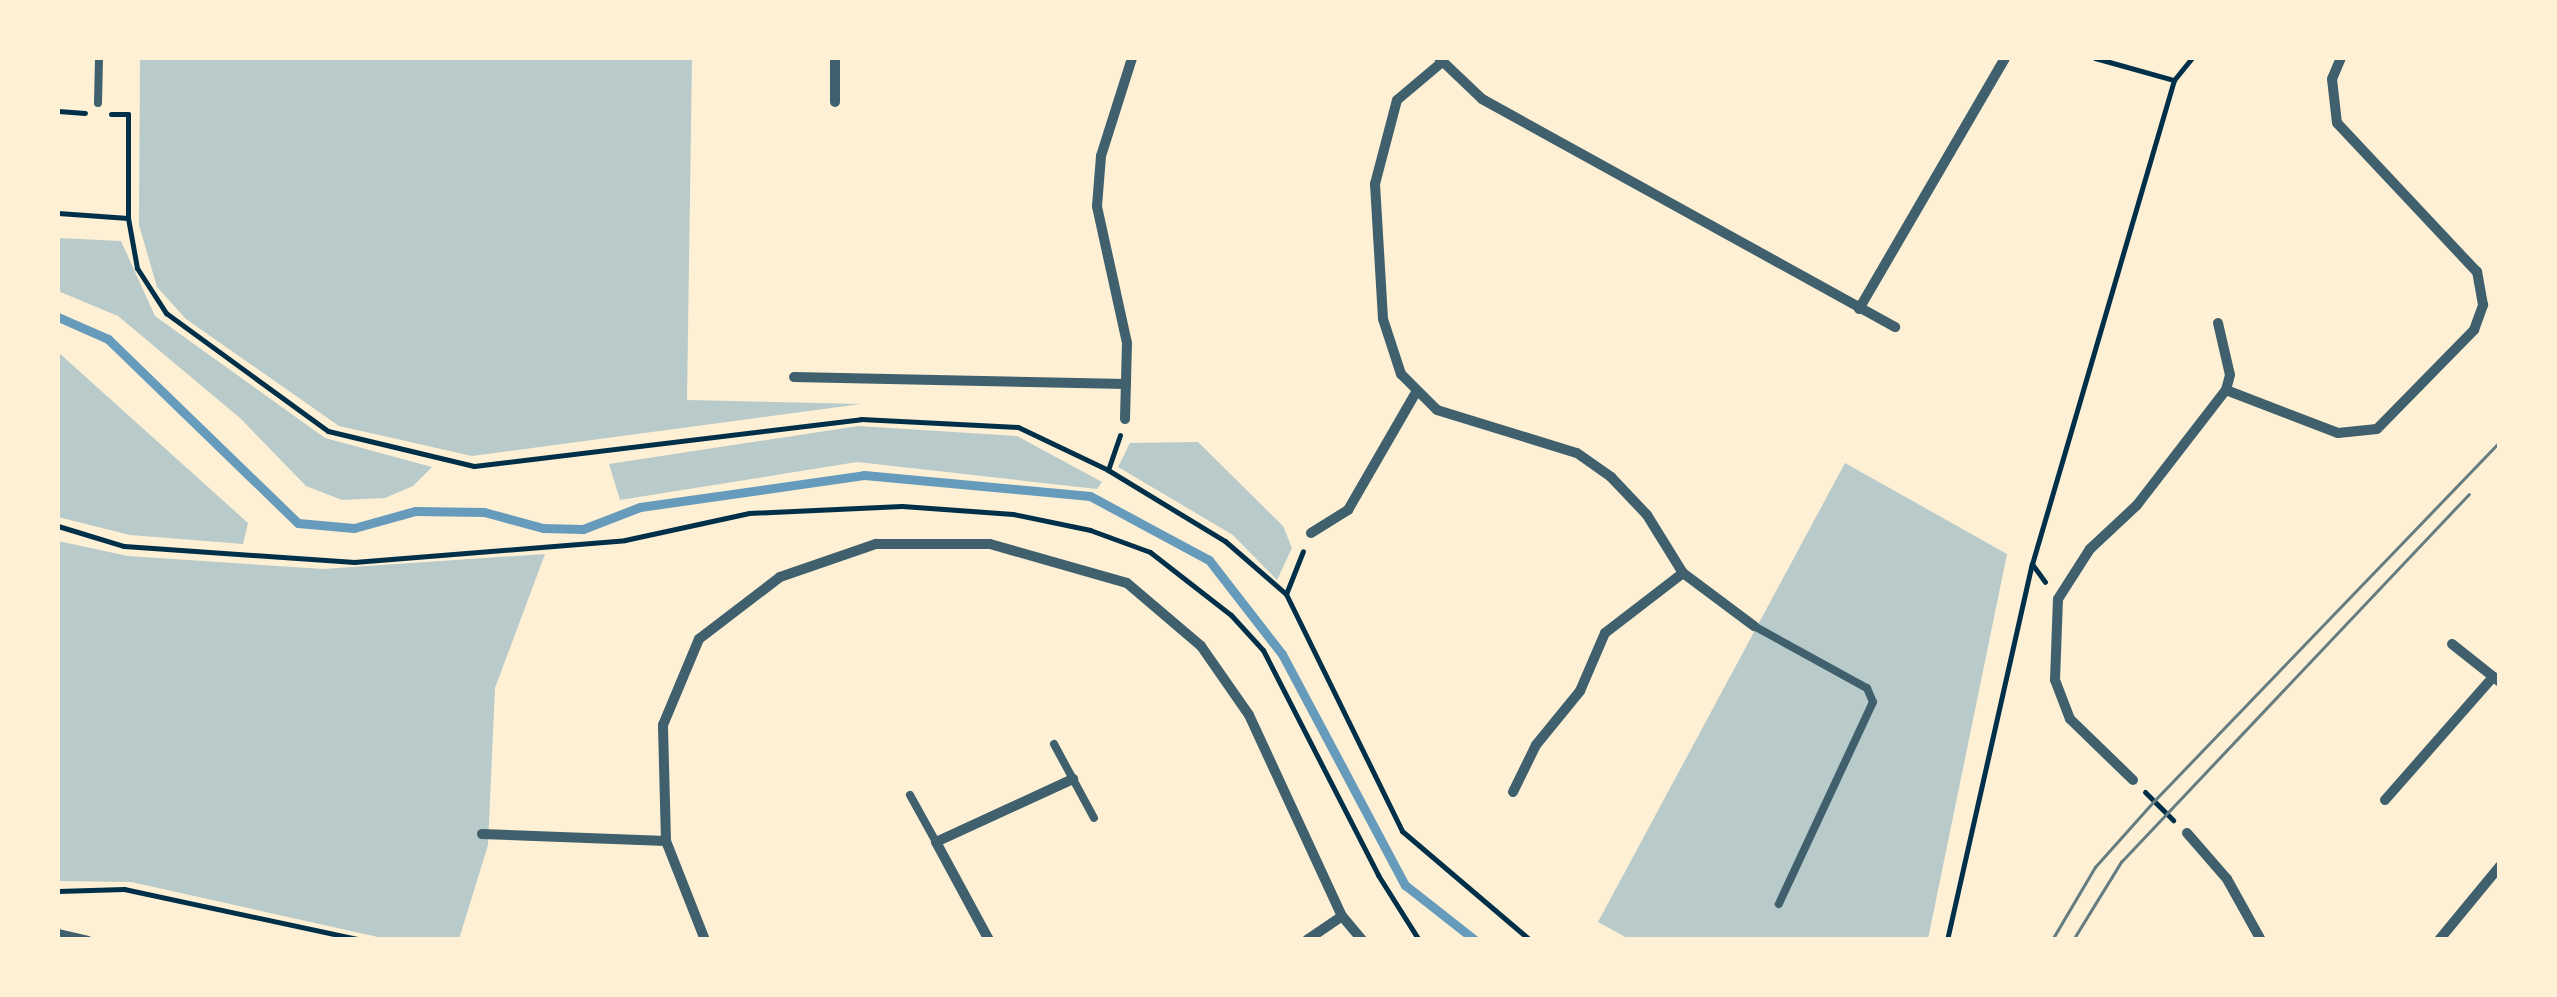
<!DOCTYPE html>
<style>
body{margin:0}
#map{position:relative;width:2557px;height:997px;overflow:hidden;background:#fdf0d5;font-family:Ubuntu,sans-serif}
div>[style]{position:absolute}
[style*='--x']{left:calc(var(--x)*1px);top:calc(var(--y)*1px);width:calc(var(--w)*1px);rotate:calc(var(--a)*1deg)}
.green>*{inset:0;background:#b9caca}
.stream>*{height:9px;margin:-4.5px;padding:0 4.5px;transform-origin:4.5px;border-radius:4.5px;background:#669bbc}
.path>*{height:5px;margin:-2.5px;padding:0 2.5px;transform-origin:2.5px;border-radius:2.5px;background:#003049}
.service>*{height:8px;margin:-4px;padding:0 4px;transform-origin:4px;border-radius:4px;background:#3f606c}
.minor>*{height:10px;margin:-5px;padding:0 5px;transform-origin:5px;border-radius:5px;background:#3f606c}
.tram>*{height:2.5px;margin:-1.25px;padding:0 1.25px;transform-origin:1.25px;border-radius:1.25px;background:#657d81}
span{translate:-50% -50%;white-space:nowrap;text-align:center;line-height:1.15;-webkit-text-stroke:8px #fdf0d5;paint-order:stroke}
.frame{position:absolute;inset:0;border:60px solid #fdf0d5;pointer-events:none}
</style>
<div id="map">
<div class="green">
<div style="clip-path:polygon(140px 58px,692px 58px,687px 400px,861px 404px,472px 456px,339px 426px,186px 319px,157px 287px,139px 225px)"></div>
<div style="clip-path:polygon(58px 238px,121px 241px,155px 316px,325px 438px,432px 467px,413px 486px,385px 498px,342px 500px,306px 486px,240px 418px,118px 316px,58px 291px)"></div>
<div style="clip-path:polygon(58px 352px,248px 523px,243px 544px,130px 535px,58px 517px)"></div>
<div style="clip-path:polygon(858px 426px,1017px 436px,1102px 482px,1097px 489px,857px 462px,620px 500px,609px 464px)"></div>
<div style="clip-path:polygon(1198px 442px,1283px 526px,1292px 548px,1277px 580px,1233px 535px,1118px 467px,1130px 443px)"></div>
<div style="clip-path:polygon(1845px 463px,2007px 554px,1928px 939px,1629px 939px,1598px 922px)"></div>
<div style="clip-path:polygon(58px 541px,128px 556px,323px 569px,545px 554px,495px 688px,488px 845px,459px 939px,387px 939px,131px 882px,58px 881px)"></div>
</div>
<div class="stream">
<div style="--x:58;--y:317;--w:55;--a:23.7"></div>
<div style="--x:108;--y:339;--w:264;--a:44.1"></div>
<div style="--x:298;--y:523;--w:56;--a:5.1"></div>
<div style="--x:354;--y:528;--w:63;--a:-15.6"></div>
<div style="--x:415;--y:511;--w:69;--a:0.8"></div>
<div style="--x:484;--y:512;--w:61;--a:15.2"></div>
<div style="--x:543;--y:528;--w:40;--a:1.4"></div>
<div style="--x:583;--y:529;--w:61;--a:-21.1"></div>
<div style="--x:640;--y:507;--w:226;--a:-8.1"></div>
<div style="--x:864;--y:475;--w:227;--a:5.3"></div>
<div style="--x:1090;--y:496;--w:135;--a:28.3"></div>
<div style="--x:1209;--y:560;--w:119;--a:52.2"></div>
<div style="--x:1282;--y:654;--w:262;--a:62"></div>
<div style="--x:1405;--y:885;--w:89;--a:38.2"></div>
</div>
<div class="path">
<div style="--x:2095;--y:58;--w:82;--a:15.6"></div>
<div style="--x:58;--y:111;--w:27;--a:4"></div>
<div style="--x:111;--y:114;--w:17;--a:0"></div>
<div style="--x:128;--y:114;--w:104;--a:90"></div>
<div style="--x:128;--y:218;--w:51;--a:79.8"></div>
<div style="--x:137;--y:268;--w:54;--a:57.2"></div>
<div style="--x:166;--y:313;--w:200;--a:36.1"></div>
<div style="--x:328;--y:431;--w:150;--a:13.5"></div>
<div style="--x:474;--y:466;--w:390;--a:-6.9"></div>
<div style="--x:861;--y:419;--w:157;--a:2.9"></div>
<div style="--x:1018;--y:427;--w:100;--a:25.5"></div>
<div style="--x:1108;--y:470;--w:137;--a:31.3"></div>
<div style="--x:1225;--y:541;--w:81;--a:41"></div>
<div style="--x:1286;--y:594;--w:264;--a:63.9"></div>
<div style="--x:1402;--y:831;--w:168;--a:40.4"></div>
<div style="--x:58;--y:213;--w:70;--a:4.1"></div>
<div style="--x:1108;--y:470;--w:37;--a:-71"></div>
<div style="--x:58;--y:526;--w:69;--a:16.9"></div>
<div style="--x:124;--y:546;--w:231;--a:4"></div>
<div style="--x:354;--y:562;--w:272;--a:-4.6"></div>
<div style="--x:625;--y:540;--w:127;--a:-12.3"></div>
<div style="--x:749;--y:513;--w:153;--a:-2.6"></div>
<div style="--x:902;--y:506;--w:111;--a:4.1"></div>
<div style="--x:1013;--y:514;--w:79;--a:11.7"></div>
<div style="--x:1090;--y:530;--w:64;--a:20.1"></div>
<div style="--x:1150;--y:552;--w:103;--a:37.9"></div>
<div style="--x:1231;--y:615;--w:47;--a:47.6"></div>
<div style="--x:1263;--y:650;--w:253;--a:62.9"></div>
<div style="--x:1378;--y:875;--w:77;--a:57.8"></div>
<div style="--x:2032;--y:564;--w:504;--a:-73.65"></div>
<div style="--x:2174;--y:80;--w:28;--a:-51"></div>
<div style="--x:1286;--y:594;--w:46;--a:-68.4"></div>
<div style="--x:2145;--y:792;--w:40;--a:45"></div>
<div style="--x:58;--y:891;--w:66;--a:-1.7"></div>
<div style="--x:124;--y:889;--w:242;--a:12.1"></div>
<div style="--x:1947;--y:940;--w:385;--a:-77.3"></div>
<div style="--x:2032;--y:564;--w:22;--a:54"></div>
</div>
<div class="service">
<div style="--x:98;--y:103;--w:45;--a:-88.7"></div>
<div style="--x:1754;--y:626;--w:129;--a:28.8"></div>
<div style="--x:1867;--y:688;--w:15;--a:67"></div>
<div style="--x:1873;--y:702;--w:223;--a:115"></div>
<div style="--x:1054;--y:744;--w:84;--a:61.6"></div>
<div style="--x:910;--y:795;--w:54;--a:61"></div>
<div style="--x:58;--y:933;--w:31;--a:13"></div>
</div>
<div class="minor">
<div style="--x:835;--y:58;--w:44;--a:90"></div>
<div style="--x:1439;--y:58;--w:59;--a:43.6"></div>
<div style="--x:1482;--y:99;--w:472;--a:28.9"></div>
<div style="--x:1441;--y:63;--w:57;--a:139.9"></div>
<div style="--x:1397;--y:100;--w:87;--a:104.7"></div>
<div style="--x:1375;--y:184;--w:135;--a:86.6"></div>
<div style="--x:1383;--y:319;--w:58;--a:71.9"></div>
<div style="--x:1401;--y:374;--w:51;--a:45"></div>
<div style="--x:1437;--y:410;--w:146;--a:17.1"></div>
<div style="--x:1577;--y:453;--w:42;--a:35.2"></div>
<div style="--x:1611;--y:477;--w:52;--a:46.5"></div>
<div style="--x:1647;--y:515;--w:68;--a:58.2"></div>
<div style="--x:1683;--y:573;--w:89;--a:36.7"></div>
<div style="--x:1859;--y:309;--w:290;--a:-59.8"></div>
<div style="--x:2218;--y:323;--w:53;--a:77"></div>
<div style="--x:2230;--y:375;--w:16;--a:105"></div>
<div style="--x:794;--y:377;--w:332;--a:1.2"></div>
<div style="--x:1125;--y:419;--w:76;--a:-88.5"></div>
<div style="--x:1127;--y:343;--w:140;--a:-102.4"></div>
<div style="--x:1097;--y:206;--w:50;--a:-85.4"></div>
<div style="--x:1101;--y:156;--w:103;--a:-72.4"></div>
<div style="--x:1311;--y:533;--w:44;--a:-31.9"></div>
<div style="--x:1348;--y:510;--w:136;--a:-60"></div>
<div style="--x:2452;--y:644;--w:61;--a:38.4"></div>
<div style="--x:2133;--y:780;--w:88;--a:-135.9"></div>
<div style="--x:2070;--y:719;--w:42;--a:-111"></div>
<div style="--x:2055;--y:680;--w:81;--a:-87.9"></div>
<div style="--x:2058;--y:599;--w:59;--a:-57.4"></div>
<div style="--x:2090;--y:549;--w:64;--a:-43.1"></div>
<div style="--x:2137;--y:505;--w:145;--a:-52.3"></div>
<div style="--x:2226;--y:390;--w:120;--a:21"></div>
<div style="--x:2338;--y:433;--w:39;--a:-6"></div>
<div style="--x:2377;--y:429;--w:139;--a:-45.6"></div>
<div style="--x:2474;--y:330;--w:27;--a:-70"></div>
<div style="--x:2483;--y:305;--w:34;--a:-100"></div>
<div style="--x:2477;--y:272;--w:204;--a:-133.2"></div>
<div style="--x:2337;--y:123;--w:44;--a:-96.5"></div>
<div style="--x:2332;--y:79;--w:23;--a:-67"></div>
<div style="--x:1513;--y:792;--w:52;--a:-63.9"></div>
<div style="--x:1536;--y:745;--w:70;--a:-50.8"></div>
<div style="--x:1580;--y:691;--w:63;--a:-66.7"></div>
<div style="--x:1605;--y:633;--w:98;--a:-37.6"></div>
<div style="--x:2385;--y:800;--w:164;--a:-48.7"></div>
<div style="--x:2187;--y:833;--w:61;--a:49"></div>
<div style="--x:2227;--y:879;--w:70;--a:60.9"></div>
<div style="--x:482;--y:834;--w:184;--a:2.2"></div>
<div style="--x:705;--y:940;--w:106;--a:-111.5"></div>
<div style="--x:666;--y:841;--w:116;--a:-91.5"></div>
<div style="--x:663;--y:725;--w:93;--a:-67.3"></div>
<div style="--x:699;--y:639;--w:102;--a:-37.4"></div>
<div style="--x:780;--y:577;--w:102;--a:-19"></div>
<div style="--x:876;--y:544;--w:114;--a:0"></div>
<div style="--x:990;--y:544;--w:142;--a:15.9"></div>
<div style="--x:1127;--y:583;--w:97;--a:40.4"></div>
<div style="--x:1201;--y:646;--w:84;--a:55.2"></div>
<div style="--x:1249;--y:715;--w:221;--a:65.2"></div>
<div style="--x:1342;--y:916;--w:31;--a:50"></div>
<div style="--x:989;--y:940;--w:111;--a:-118.4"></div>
<div style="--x:936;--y:842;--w:151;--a:-24.7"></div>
<div style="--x:1307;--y:940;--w:42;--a:-34.4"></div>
<div style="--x:2439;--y:940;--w:96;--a:-50.5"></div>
</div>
<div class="tram">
<div style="--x:2052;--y:940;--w:85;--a:-59.5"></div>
<div style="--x:2095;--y:867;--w:89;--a:-48.2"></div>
<div style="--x:2154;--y:801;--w:499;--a:-46.1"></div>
<div style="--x:2073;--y:940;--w:92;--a:-58.4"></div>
<div style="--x:2121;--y:862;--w:506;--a:-46.6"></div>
</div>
<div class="frame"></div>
</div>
